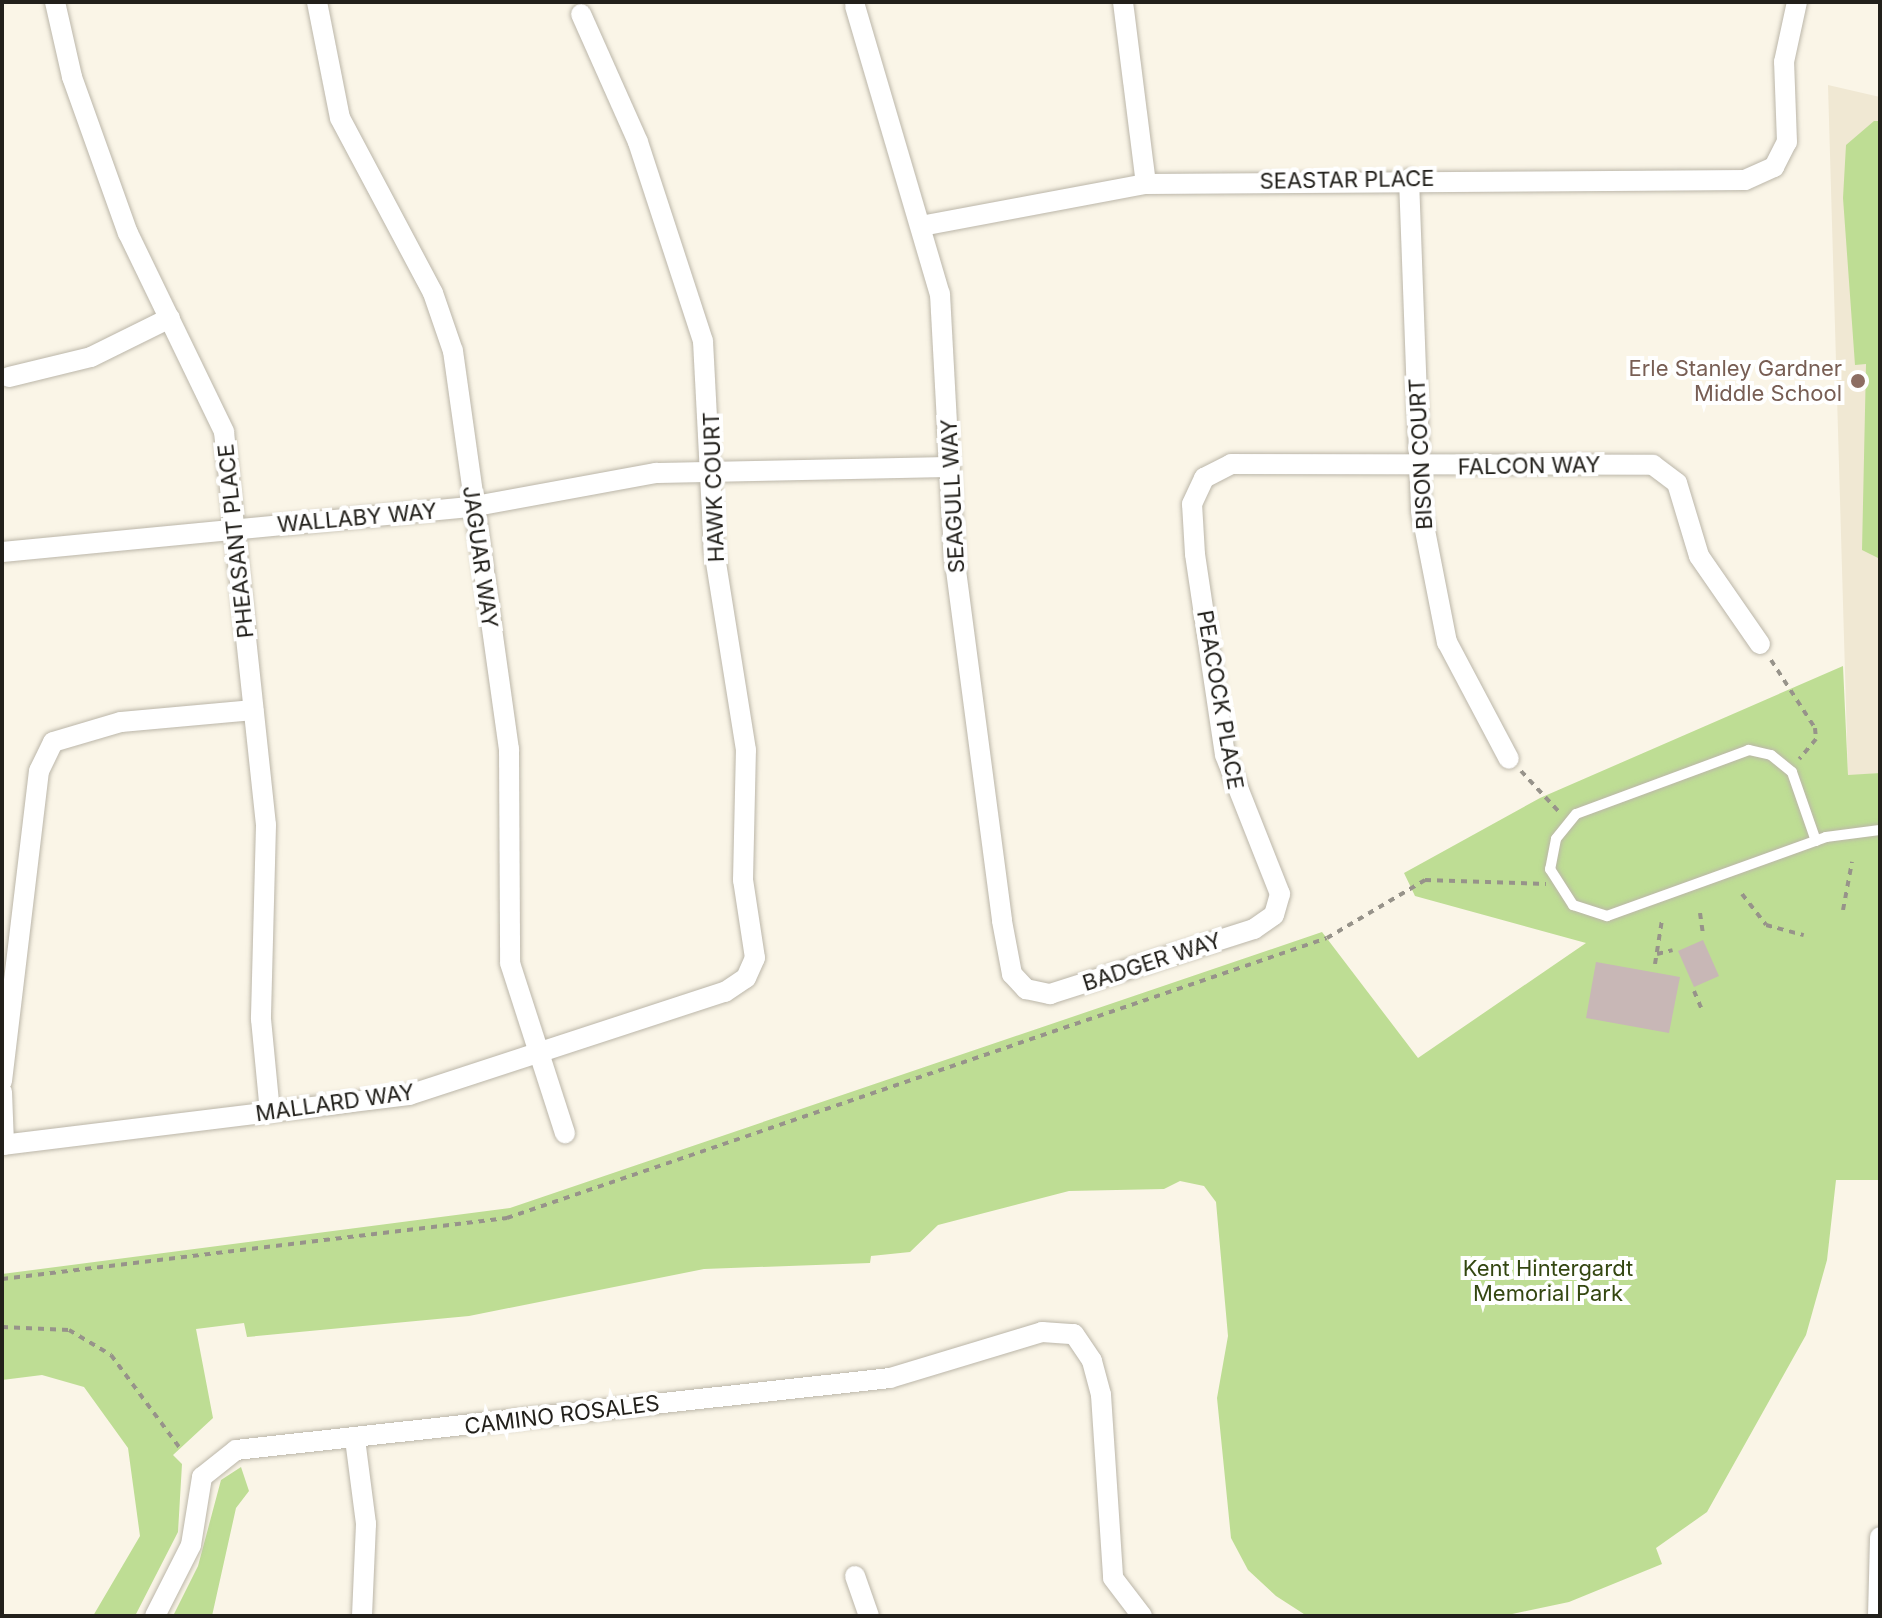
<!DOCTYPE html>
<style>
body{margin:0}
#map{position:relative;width:1882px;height:1618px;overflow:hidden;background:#faf5e7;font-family:Inter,sans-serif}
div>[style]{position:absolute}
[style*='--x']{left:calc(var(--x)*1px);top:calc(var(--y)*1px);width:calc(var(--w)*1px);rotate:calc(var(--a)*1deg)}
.built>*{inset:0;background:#f0e8d3}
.green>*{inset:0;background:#bedd94}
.building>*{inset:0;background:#c8b7b6}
.path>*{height:4px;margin-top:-2px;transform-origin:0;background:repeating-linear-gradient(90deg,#97938a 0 6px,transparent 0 12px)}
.roads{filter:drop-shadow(0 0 2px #bbb6a9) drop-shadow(0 0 2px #bbb6a9)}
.service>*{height:10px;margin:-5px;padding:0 5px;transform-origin:5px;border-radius:5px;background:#fff}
.minor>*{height:20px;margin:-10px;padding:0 10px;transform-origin:10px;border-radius:10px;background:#fff}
.dots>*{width:22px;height:22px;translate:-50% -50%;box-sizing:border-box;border:4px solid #fff;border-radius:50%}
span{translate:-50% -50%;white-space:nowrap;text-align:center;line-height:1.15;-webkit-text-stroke:8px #fff;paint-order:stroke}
.street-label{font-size:22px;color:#22201b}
.education-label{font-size:22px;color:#785e54}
.right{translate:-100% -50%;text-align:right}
.park-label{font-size:22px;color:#344711}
.frame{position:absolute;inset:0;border:4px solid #22201b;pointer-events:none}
</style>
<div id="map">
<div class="built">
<div style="clip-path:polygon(1828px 85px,1880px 97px,1880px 773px,1848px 776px)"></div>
</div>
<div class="green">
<div style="clip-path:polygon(1874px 121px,1880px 121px,1880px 559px,1862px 550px,1866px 364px,1855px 365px,1843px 198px,1846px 145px)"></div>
<div style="clip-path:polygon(1843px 666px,1848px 775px,1880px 773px,1880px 1180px,1836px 1180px,1827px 1260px,1806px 1335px,1707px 1512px,1656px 1548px,1662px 1564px,1569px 1602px,1503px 1616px,1307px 1616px,1276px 1596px,1248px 1570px,1231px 1538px,1217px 1398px,1228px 1336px,1216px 1202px,1204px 1186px,1180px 1181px,1164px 1189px,1069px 1191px,938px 1225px,910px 1252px,871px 1256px,870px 1263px,704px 1269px,469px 1316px,247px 1337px,244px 1323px,196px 1329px,213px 1418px,173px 1455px,182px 1464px,178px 1532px,135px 1616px,93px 1616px,140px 1536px,128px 1448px,84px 1387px,42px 1375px,2px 1380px,2px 1274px,510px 1208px,1322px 932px,1418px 1058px,1586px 943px,1415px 896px,1404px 873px,1540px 798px)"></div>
<div style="clip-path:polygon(241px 1467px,249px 1491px,236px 1508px,212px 1616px,173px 1616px,198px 1566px,221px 1480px)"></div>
</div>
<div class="building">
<div style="clip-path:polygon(1703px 940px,1719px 976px,1694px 987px,1678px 951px)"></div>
<div style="clip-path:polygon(1596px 962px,1680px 977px,1669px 1033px,1586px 1018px)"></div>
</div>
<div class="path">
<div style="--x:1771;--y:660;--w:81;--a:57.1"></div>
<div style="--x:1815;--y:728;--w:11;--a:85"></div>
<div style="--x:1816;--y:739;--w:26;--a:130"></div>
<div style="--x:1521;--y:771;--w:59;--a:47.1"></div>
<div style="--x:1742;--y:894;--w:39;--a:52"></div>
<div style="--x:1766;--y:925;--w:39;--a:15"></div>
<div style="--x:1843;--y:910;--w:49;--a:-79.4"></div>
<div style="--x:1700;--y:913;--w:21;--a:82"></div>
<div style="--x:1657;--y:954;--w:16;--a:-14"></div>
<div style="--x:1655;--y:964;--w:45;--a:-81"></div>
<div style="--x:1694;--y:991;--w:23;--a:67"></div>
<div style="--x:2;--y:1279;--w:509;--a:-6.89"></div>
<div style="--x:507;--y:1218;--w:866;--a:-18.85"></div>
<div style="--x:1327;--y:938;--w:114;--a:-30.6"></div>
<div style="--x:1425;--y:880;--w:121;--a:1.9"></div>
<div style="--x:2;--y:1327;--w:67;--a:2.6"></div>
<div style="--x:69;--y:1330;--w:49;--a:30.8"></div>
<div style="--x:111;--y:1355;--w:119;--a:53.5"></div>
</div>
<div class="roads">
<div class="service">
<div style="--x:1816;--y:841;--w:73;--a:-109.2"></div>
<div style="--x:1792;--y:772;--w:27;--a:-141"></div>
<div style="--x:1771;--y:755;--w:23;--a:-167"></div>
<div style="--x:1749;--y:750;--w:184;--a:159.7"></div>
<div style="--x:1576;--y:814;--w:32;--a:129"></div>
<div style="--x:1556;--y:839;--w:31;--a:101"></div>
<div style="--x:1550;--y:869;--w:43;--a:57.4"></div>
<div style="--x:1573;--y:905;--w:36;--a:18"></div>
<div style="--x:1607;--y:916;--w:233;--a:-19.8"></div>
<div style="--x:1826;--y:837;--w:54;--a:-7.4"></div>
</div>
<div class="minor">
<div style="--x:55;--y:2;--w:77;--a:77.2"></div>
<div style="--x:72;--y:77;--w:166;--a:70.3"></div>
<div style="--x:128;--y:233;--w:221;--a:64.2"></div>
<div style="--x:224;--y:432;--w:395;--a:83.9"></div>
<div style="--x:266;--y:825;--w:194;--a:91.5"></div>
<div style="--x:261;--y:1019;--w:94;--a:84.5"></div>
<div style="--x:317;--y:2;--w:118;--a:78.8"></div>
<div style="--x:340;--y:118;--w:198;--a:62"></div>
<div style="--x:433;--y:293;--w:61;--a:71"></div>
<div style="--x:453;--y:351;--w:402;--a:82"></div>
<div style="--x:509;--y:749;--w:214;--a:89.7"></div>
<div style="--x:510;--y:963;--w:179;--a:72.1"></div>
<div style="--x:1123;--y:2;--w:183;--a:82.8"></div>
<div style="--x:855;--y:6;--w:300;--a:73.6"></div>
<div style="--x:940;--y:294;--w:261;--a:86.9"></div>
<div style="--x:954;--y:555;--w:369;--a:82.5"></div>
<div style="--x:1002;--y:921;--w:54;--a:79.3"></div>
<div style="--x:1012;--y:974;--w:21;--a:47"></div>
<div style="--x:1026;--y:989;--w:25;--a:12"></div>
<div style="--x:1050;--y:994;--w:214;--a:-17.7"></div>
<div style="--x:1254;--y:929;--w:24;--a:-35"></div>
<div style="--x:1274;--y:915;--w:22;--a:-74"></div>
<div style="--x:1280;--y:894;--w:149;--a:-111.6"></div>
<div style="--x:1225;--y:755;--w:203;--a:-98.5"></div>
<div style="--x:1195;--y:554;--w:50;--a:-93.4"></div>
<div style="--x:1192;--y:504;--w:29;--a:-65"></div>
<div style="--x:1204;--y:478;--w:30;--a:-27"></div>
<div style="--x:1231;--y:464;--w:422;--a:0.1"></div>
<div style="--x:1653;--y:465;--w:30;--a:37"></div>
<div style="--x:1677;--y:483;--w:76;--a:73.2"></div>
<div style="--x:1699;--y:556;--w:107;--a:55.3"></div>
<div style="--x:1409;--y:179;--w:331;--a:87.9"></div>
<div style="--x:1421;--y:510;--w:135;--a:78.9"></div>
<div style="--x:1447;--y:642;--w:132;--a:62.1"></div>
<div style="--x:921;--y:226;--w:229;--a:-10.6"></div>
<div style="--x:1146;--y:184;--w:599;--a:-0.38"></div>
<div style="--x:1745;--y:180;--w:32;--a:-24"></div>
<div style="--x:1774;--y:167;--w:28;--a:-63"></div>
<div style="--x:1787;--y:142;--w:80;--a:-92.1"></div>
<div style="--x:1784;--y:62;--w:61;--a:-77.8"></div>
<div style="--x:9;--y:377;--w:84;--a:-13.7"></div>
<div style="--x:91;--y:357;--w:88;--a:-26.3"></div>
<div style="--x:2;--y:552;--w:470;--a:-5.5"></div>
<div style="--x:470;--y:507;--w:189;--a:-10.4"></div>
<div style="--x:656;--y:473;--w:294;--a:-1.2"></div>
<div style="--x:2;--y:1081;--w:312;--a:-83.2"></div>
<div style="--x:39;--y:771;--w:32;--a:-64"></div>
<div style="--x:53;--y:742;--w:71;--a:-16.4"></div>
<div style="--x:121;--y:722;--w:133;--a:-5.2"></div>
<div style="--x:2;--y:1092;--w:53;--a:87.8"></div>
<div style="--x:2;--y:1145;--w:410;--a:-7"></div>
<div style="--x:409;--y:1095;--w:332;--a:-18.1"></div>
<div style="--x:725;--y:992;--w:25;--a:-34"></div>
<div style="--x:746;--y:978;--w:22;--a:-66"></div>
<div style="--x:755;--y:958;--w:79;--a:-98.7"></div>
<div style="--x:743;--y:880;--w:130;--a:-88.7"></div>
<div style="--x:746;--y:750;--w:202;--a:-99.1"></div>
<div style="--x:714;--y:551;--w:210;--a:-93"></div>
<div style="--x:703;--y:341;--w:209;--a:-108.1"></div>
<div style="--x:638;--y:142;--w:140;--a:-114"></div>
<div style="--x:355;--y:1439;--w:86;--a:82.6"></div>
<div style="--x:366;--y:1524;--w:92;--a:92.5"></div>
<div style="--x:855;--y:1576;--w:42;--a:70.7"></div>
<div style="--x:155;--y:1616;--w:80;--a:-63.1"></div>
<div style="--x:191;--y:1545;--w:69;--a:-80.8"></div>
<div style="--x:202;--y:1477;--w:43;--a:-38.5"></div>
<div style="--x:236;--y:1450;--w:658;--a:-6.28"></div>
<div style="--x:890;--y:1378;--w:159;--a:-16.8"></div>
<div style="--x:1042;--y:1332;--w:32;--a:4"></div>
<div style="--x:1074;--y:1334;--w:32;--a:56"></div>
<div style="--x:1092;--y:1361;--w:35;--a:75"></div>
<div style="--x:1101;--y:1395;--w:183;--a:86.2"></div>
<div style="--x:1113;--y:1578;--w:48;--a:52.7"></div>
<div style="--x:1878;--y:1616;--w:79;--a:-88.5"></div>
</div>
</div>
<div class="dots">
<div style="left:1858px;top:381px;background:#8d6e63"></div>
</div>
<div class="street-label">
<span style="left:1347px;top:180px;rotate:-1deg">SEASTAR PLACE</span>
<span style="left:1421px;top:454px;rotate:-93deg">BISON COURT</span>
<span style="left:1529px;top:466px;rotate:-1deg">FALCON WAY</span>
<span style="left:714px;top:487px;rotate:-92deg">HAWK COURT</span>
<span style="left:953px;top:496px;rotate:-93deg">SEAGULL WAY</span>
<span style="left:357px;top:518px;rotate:-5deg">WALLABY WAY</span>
<span style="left:236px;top:541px;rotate:-96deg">PHEASANT PLACE</span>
<span style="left:480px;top:557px;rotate:82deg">JAGUAR WAY</span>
<span style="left:1220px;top:700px;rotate:80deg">PEACOCK PLACE</span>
<span style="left:1152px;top:962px;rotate:-18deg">BADGER WAY</span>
<span style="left:335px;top:1103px;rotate:-8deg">MALLARD WAY</span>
<span style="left:562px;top:1415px;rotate:-7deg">CAMINO ROSALES</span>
</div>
<div class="education-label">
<span class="right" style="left:1842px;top:381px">Erle Stanley Gardner<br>Middle School</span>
</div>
<div class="park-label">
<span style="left:1548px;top:1281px">Kent Hintergardt<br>Memorial Park</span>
</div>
<div class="frame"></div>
</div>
